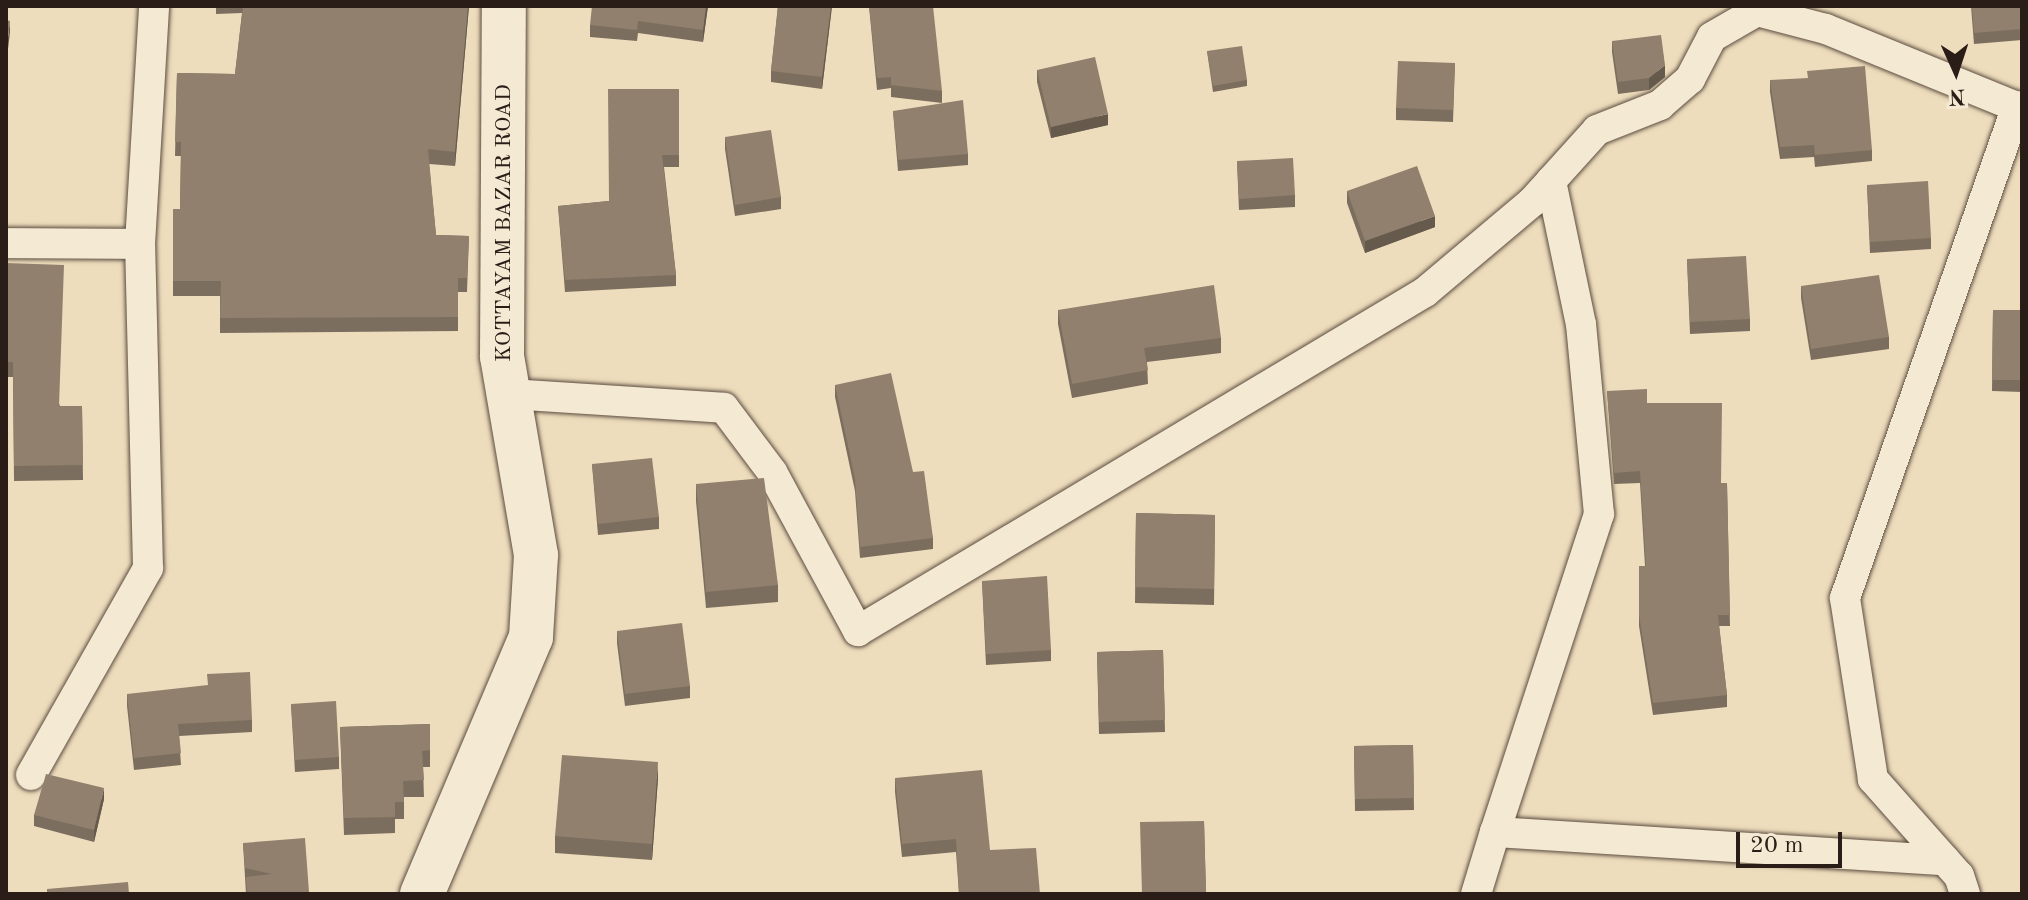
<!DOCTYPE html>
<style>
body{margin:0}
#map{position:relative;width:2028px;height:900px;overflow:hidden;background:#eeddbc;font-family:"Old Standard TT",serif}
div>[style]{position:absolute}
[style*='--x']{left:calc(var(--x)*1px);top:calc(var(--y)*1px);width:calc(var(--w)*1px);rotate:calc(var(--a)*1deg)}
.roads{filter:drop-shadow(0 0 2px #5b4c40) drop-shadow(0 0 2px #5b4c40)}
.minor>*{height:30px;margin:-15px;padding:0 15px;transform-origin:15px;border-radius:15px;background:#f4e9d3}
.secondary>*{height:44px;margin:-22px;padding:0 22px;transform-origin:22px;border-radius:22px;background:#f4e9d3}
.wall>*{inset:0;background:#7c6e5e}
.shaded-wall>*{inset:0;background:#655a4c}
.building>*{inset:0;background:#90806d}
span{translate:-50% -50%;white-space:nowrap;text-align:center;line-height:1.15;-webkit-text-stroke:6px #f4e9d3;paint-order:stroke}
.street-label{font-size:22px;color:#2a1c17}
.frame{position:absolute;inset:0;border:8px solid #2a1c17;pointer-events:none}
.north{position:absolute;left:1916px;top:32px;width:80px;height:80px;-webkit-text-stroke:6px #f4e9d3;paint-order:stroke;rotate:177deg;font-size:22px;font-weight:700;line-height:32px;text-align:center;color:#2a1c17}
.north::after{content:'';display:block;margin:auto;width:28px;height:36px;background:#2a1c17;clip-path:polygon(50% 0,100% 100%,50% 72%,0 100%)}
.scale{position:absolute;left:1736px;top:832px;width:106px;height:36px;box-sizing:border-box;border:4px solid #2a1c17;border-top:0;padding-left:10px;font-size:24px;line-height:28px;white-space:nowrap;color:#2a1c17;-webkit-text-stroke:6px #f4e9d3;paint-order:stroke}
</style>
<div id="map">
<div class="roads">
<div class="minor">
<div style="--x:1551;--y:181;--w:146;--a:78.2"></div>
<div style="--x:1581;--y:324;--w:191;--a:84.6"></div>
<div style="--x:1599;--y:514;--w:335;--a:108.1"></div>
<div style="--x:1495;--y:832;--w:451;--a:3.6"></div>
<div style="--x:6;--y:243;--w:134;--a:0.4"></div>
<div style="--x:509;--y:394;--w:215;--a:3.7"></div>
<div style="--x:724;--y:408;--w:80;--a:53.1"></div>
<div style="--x:772;--y:472;--w:181;--a:61.6"></div>
<div style="--x:858;--y:631;--w:661;--a:-30.87"></div>
<div style="--x:1425;--y:292;--w:140;--a:-40.1"></div>
<div style="--x:1532;--y:202;--w:97;--a:-47.9"></div>
<div style="--x:1597;--y:130;--w:68;--a:-21.6"></div>
<div style="--x:1660;--y:105;--w:40;--a:-41"></div>
<div style="--x:1690;--y:79;--w:47;--a:-62.4"></div>
<div style="--x:1712;--y:37;--w:52;--a:-30"></div>
<div style="--x:1757;--y:11;--w:71;--a:14.6"></div>
<div style="--x:1826;--y:29;--w:212;--a:22.2"></div>
<div style="--x:31;--y:775;--w:238;--a:-60.5"></div>
<div style="--x:148;--y:568;--w:324;--a:-91.4"></div>
<div style="--x:140;--y:244;--w:238;--a:-86.6"></div>
<div style="--x:1476;--y:894;--w:65;--a:-73"></div>
<div style="--x:1965;--y:894;--w:19;--a:-108"></div>
<div style="--x:1959;--y:876;--w:130;--a:-131.6"></div>
<div style="--x:1873;--y:779;--w:183;--a:-98.8"></div>
<div style="--x:1845;--y:598;--w:521;--a:-70.73"></div>
</div>
<div class="secondary">
<div style="--x:422;--y:894;--w:279;--a:-67"></div>
<div style="--x:531;--y:637;--w:82;--a:-86.5"></div>
<div style="--x:536;--y:555;--w:201;--a:-99.7"></div>
<div style="--x:502;--y:357;--w:351;--a:-89.7"></div>
</div>
</div>
<div class="wall">
<div style="clip-path:polygon(216px 6px,469px 6px,455px 166px,429px 164px,436px 235px,469px 236px,467px 292px,458px 292px,458px 331px,220px 333px,220px 296px,173px 296px,173px 209px,180px 209px,181px 156px,175px 156px,177px 73px,235px 74px,242px 13px,216px 14px)"></div>
<div style="clip-path:polygon(708px 6px,703px 42px,638px 33px,637px 41px,590px 37px,590px 25px)"></div>
<div style="clip-path:polygon(778px 6px,832px 6px,822px 89px,771px 82px,771px 71px)"></div>
<div style="clip-path:polygon(869px 6px,942px 91px,942px 103px,891px 97px,891px 88px,877px 90px)"></div>
<div style="clip-path:polygon(1971px 6px,2022px 6px,2022px 40px,1974px 44px)"></div>
<div style="clip-path:polygon(1612px 41px,1665px 77px,1649px 90px,1618px 94px,1612px 52px)"></div>
<div style="clip-path:polygon(1207px 51px,1247px 80px,1247px 86px,1213px 92px)"></div>
<div style="clip-path:polygon(1455px 63px,1453px 122px,1396px 120px,1396px 108px)"></div>
<div style="clip-path:polygon(1037px 70px,1108px 125px,1051px 138px,1037px 82px)"></div>
<div style="clip-path:polygon(1770px 80px,1872px 150px,1872px 161px,1815px 167px,1814px 157px,1780px 159px,1770px 92px)"></div>
<div style="clip-path:polygon(679px 89px,679px 167px,664px 167px,676px 275px,676px 286px,565px 292px,558px 206px,609px 201px)"></div>
<div style="clip-path:polygon(893px 111px,968px 154px,968px 165px,898px 171px)"></div>
<div style="clip-path:polygon(725px 137px,781px 197px,781px 209px,735px 216px,725px 149px)"></div>
<div style="clip-path:polygon(1237px 161px,1295px 195px,1295px 207px,1239px 210px)"></div>
<div style="clip-path:polygon(1867px 185px,1931px 238px,1931px 249px,1870px 253px)"></div>
<div style="clip-path:polygon(1347px 191px,1435px 227px,1365px 253px,1347px 203px)"></div>
<div style="clip-path:polygon(1687px 259px,1750px 319px,1750px 331px,1690px 334px)"></div>
<div style="clip-path:polygon(6px 263px,60px 406px,82px 406px,83px 480px,14px 481px,13px 377px,6px 377px)"></div>
<div style="clip-path:polygon(1801px 286px,1889px 337px,1889px 349px,1811px 360px,1801px 298px)"></div>
<div style="clip-path:polygon(1058px 310px,1221px 338px,1221px 353px,1147px 362px,1148px 384px,1072px 398px,1058px 324px)"></div>
<div style="clip-path:polygon(1993px 310px,2022px 310px,2022px 392px,1992px 391px)"></div>
<div style="clip-path:polygon(835px 385px,913px 472px,933px 538px,933px 549px,860px 558px,855px 491px,835px 397px)"></div>
<div style="clip-path:polygon(1607px 391px,1647px 403px,1721px 483px,1727px 483px,1730px 626px,1719px 626px,1727px 695px,1727px 707px,1653px 715px,1639px 626px,1639px 566px,1645px 566px,1640px 483px,1614px 484px)"></div>
<div style="clip-path:polygon(592px 464px,659px 517px,659px 529px,598px 535px)"></div>
<div style="clip-path:polygon(696px 484px,778px 585px,778px 602px,706px 608px,696px 501px)"></div>
<div style="clip-path:polygon(1136px 513px,1215px 515px,1214px 605px,1135px 603px)"></div>
<div style="clip-path:polygon(982px 581px,1051px 650px,1051px 661px,986px 665px)"></div>
<div style="clip-path:polygon(617px 631px,690px 686px,690px 698px,625px 706px,617px 643px)"></div>
<div style="clip-path:polygon(1163px 650px,1165px 732px,1099px 734px,1097px 652px)"></div>
<div style="clip-path:polygon(127px 694px,252px 720px,252px 732px,179px 736px,181px 765px,134px 770px,127px 706px)"></div>
<div style="clip-path:polygon(291px 704px,339px 757px,339px 769px,295px 772px)"></div>
<div style="clip-path:polygon(430px 724px,430px 767px,423px 767px,424px 797px,404px 797px,404px 819px,395px 819px,395px 833px,344px 835px,340px 727px)"></div>
<div style="clip-path:polygon(1413px 745px,1414px 810px,1355px 811px,1354px 746px)"></div>
<div style="clip-path:polygon(658px 778px,652px 860px,555px 853px,555px 836px)"></div>
<div style="clip-path:polygon(895px 778px,990px 850px,1040px 894px,959px 894px,956px 852px,902px 857px,895px 792px)"></div>
<div style="clip-path:polygon(104px 799px,94px 842px,34px 826px,34px 815px)"></div>
<div style="clip-path:polygon(1204px 821px,1206px 894px,1141px 894px)"></div>
<div style="clip-path:polygon(243px 843px,309px 892px,319px 894px,246px 894px)"></div>
</div>
<div class="shaded-wall">
<div style="clip-path:polygon(468px 6px,469px 6px,455px 166px,455px 152px)"></div>
<div style="clip-path:polygon(706px 6px,708px 6px,703px 42px,703px 30px)"></div>
<div style="clip-path:polygon(831px 6px,832px 6px,822px 89px,822px 77px)"></div>
<div style="clip-path:polygon(10px 21px,10px 32px,6px 66px,6px 54px)"></div>
<div style="clip-path:polygon(1665px 65px,1665px 77px,1649px 90px,1649px 78px)"></div>
<div style="clip-path:polygon(1108px 114px,1108px 125px,1051px 138px,1051px 127px)"></div>
<div style="clip-path:polygon(1435px 216px,1435px 227px,1365px 253px,1365px 241px)"></div>
<div style="clip-path:polygon(658px 762px,658px 778px,652px 860px,652px 844px)"></div>
<div style="clip-path:polygon(104px 788px,104px 799px,94px 842px,94px 830px)"></div>
</div>
<div class="building">
<div style="clip-path:polygon(243px 6px,468px 6px,455px 152px,428px 149px,436px 235px,469px 236px,467px 278px,458px 278px,458px 317px,220px 318px,221px 281px,173px 281px,173px 209px,180px 209px,181px 142px,175px 142px,177px 73px,235px 74px)"></div>
<div style="clip-path:polygon(592px 6px,706px 6px,703px 30px,638px 21px,637px 30px,590px 25px)"></div>
<div style="clip-path:polygon(778px 6px,831px 6px,822px 77px,771px 71px)"></div>
<div style="clip-path:polygon(869px 6px,933px 6px,942px 91px,891px 85px,891px 77px,877px 78px)"></div>
<div style="clip-path:polygon(1972px 6px,2022px 6px,2022px 29px,1974px 33px)"></div>
<div style="clip-path:polygon(6px 20px,10px 21px,6px 54px)"></div>
<div style="clip-path:polygon(1661px 35px,1665px 65px,1649px 78px,1618px 82px,1612px 41px)"></div>
<div style="clip-path:polygon(1242px 46px,1247px 80px,1213px 86px,1207px 51px)"></div>
<div style="clip-path:polygon(1095px 57px,1108px 114px,1051px 127px,1037px 70px)"></div>
<div style="clip-path:polygon(1398px 61px,1455px 63px,1453px 110px,1396px 108px)"></div>
<div style="clip-path:polygon(1865px 66px,1872px 150px,1815px 155px,1814px 145px,1780px 147px,1770px 80px,1808px 78px,1807px 71px)"></div>
<div style="clip-path:polygon(608px 89px,679px 89px,679px 155px,662px 155px,676px 275px,565px 280px,558px 206px,609px 201px)"></div>
<div style="clip-path:polygon(963px 100px,968px 154px,898px 160px,893px 111px)"></div>
<div style="clip-path:polygon(771px 130px,781px 197px,735px 205px,725px 137px)"></div>
<div style="clip-path:polygon(1293px 158px,1295px 195px,1239px 199px,1237px 161px)"></div>
<div style="clip-path:polygon(1417px 166px,1435px 216px,1365px 241px,1347px 191px)"></div>
<div style="clip-path:polygon(1928px 181px,1931px 238px,1870px 242px,1867px 185px)"></div>
<div style="clip-path:polygon(1746px 256px,1750px 319px,1690px 322px,1687px 259px)"></div>
<div style="clip-path:polygon(6px 263px,64px 265px,59px 406px,82px 406px,83px 465px,14px 466px,13px 362px,6px 362px)"></div>
<div style="clip-path:polygon(1879px 275px,1889px 337px,1811px 349px,1801px 286px)"></div>
<div style="clip-path:polygon(1214px 285px,1221px 338px,1144px 348px,1148px 370px,1072px 384px,1058px 310px)"></div>
<div style="clip-path:polygon(1993px 310px,2022px 310px,2022px 380px,1992px 380px)"></div>
<div style="clip-path:polygon(891px 373px,913px 472px,924px 471px,933px 538px,860px 547px,855px 479px,835px 385px)"></div>
<div style="clip-path:polygon(1647px 389px,1647px 403px,1722px 403px,1721px 483px,1727px 483px,1730px 615px,1718px 615px,1727px 695px,1653px 703px,1639px 615px,1639px 566px,1646px 566px,1640px 471px,1614px 473px,1607px 391px)"></div>
<div style="clip-path:polygon(652px 458px,659px 517px,598px 524px,592px 464px)"></div>
<div style="clip-path:polygon(764px 478px,778px 585px,706px 592px,696px 484px)"></div>
<div style="clip-path:polygon(1136px 513px,1215px 515px,1214px 589px,1135px 587px)"></div>
<div style="clip-path:polygon(1047px 576px,1051px 650px,986px 654px,982px 581px)"></div>
<div style="clip-path:polygon(682px 623px,690px 686px,625px 694px,617px 631px)"></div>
<div style="clip-path:polygon(1163px 650px,1165px 720px,1099px 722px,1097px 652px)"></div>
<div style="clip-path:polygon(250px 672px,252px 720px,178px 724px,181px 753px,134px 758px,127px 694px,208px 685px,207px 674px)"></div>
<div style="clip-path:polygon(336px 701px,339px 757px,295px 760px,291px 704px)"></div>
<div style="clip-path:polygon(430px 724px,430px 750px,422px 751px,424px 780px,403px 781px,404px 802px,395px 802px,395px 817px,344px 818px,340px 727px)"></div>
<div style="clip-path:polygon(1413px 745px,1414px 798px,1355px 799px,1354px 746px)"></div>
<div style="clip-path:polygon(562px 755px,658px 762px,652px 844px,555px 836px)"></div>
<div style="clip-path:polygon(982px 770px,990px 850px,1036px 848px,1040px 894px,959px 894px,956px 839px,902px 844px,895px 778px)"></div>
<div style="clip-path:polygon(46px 774px,104px 788px,94px 830px,34px 815px)"></div>
<div style="clip-path:polygon(1204px 821px,1206px 892px,1142px 894px,1140px 822px)"></div>
<div style="clip-path:polygon(305px 838px,309px 892px,319px 894px,247px 894px,246px 877px,272px 874px,245px 868px,243px 843px)"></div>
<div style="clip-path:polygon(128px 882px,129px 894px,47px 894px,47px 889px)"></div>
</div>
<div class="street-label">
<span style="left:505px;top:223px;rotate:-90deg">KOTTAYAM BAZAR ROAD</span>
</div>
<div class="frame"></div>
<div class="north">N</div>
<div class="scale">20 m</div>
</div>
